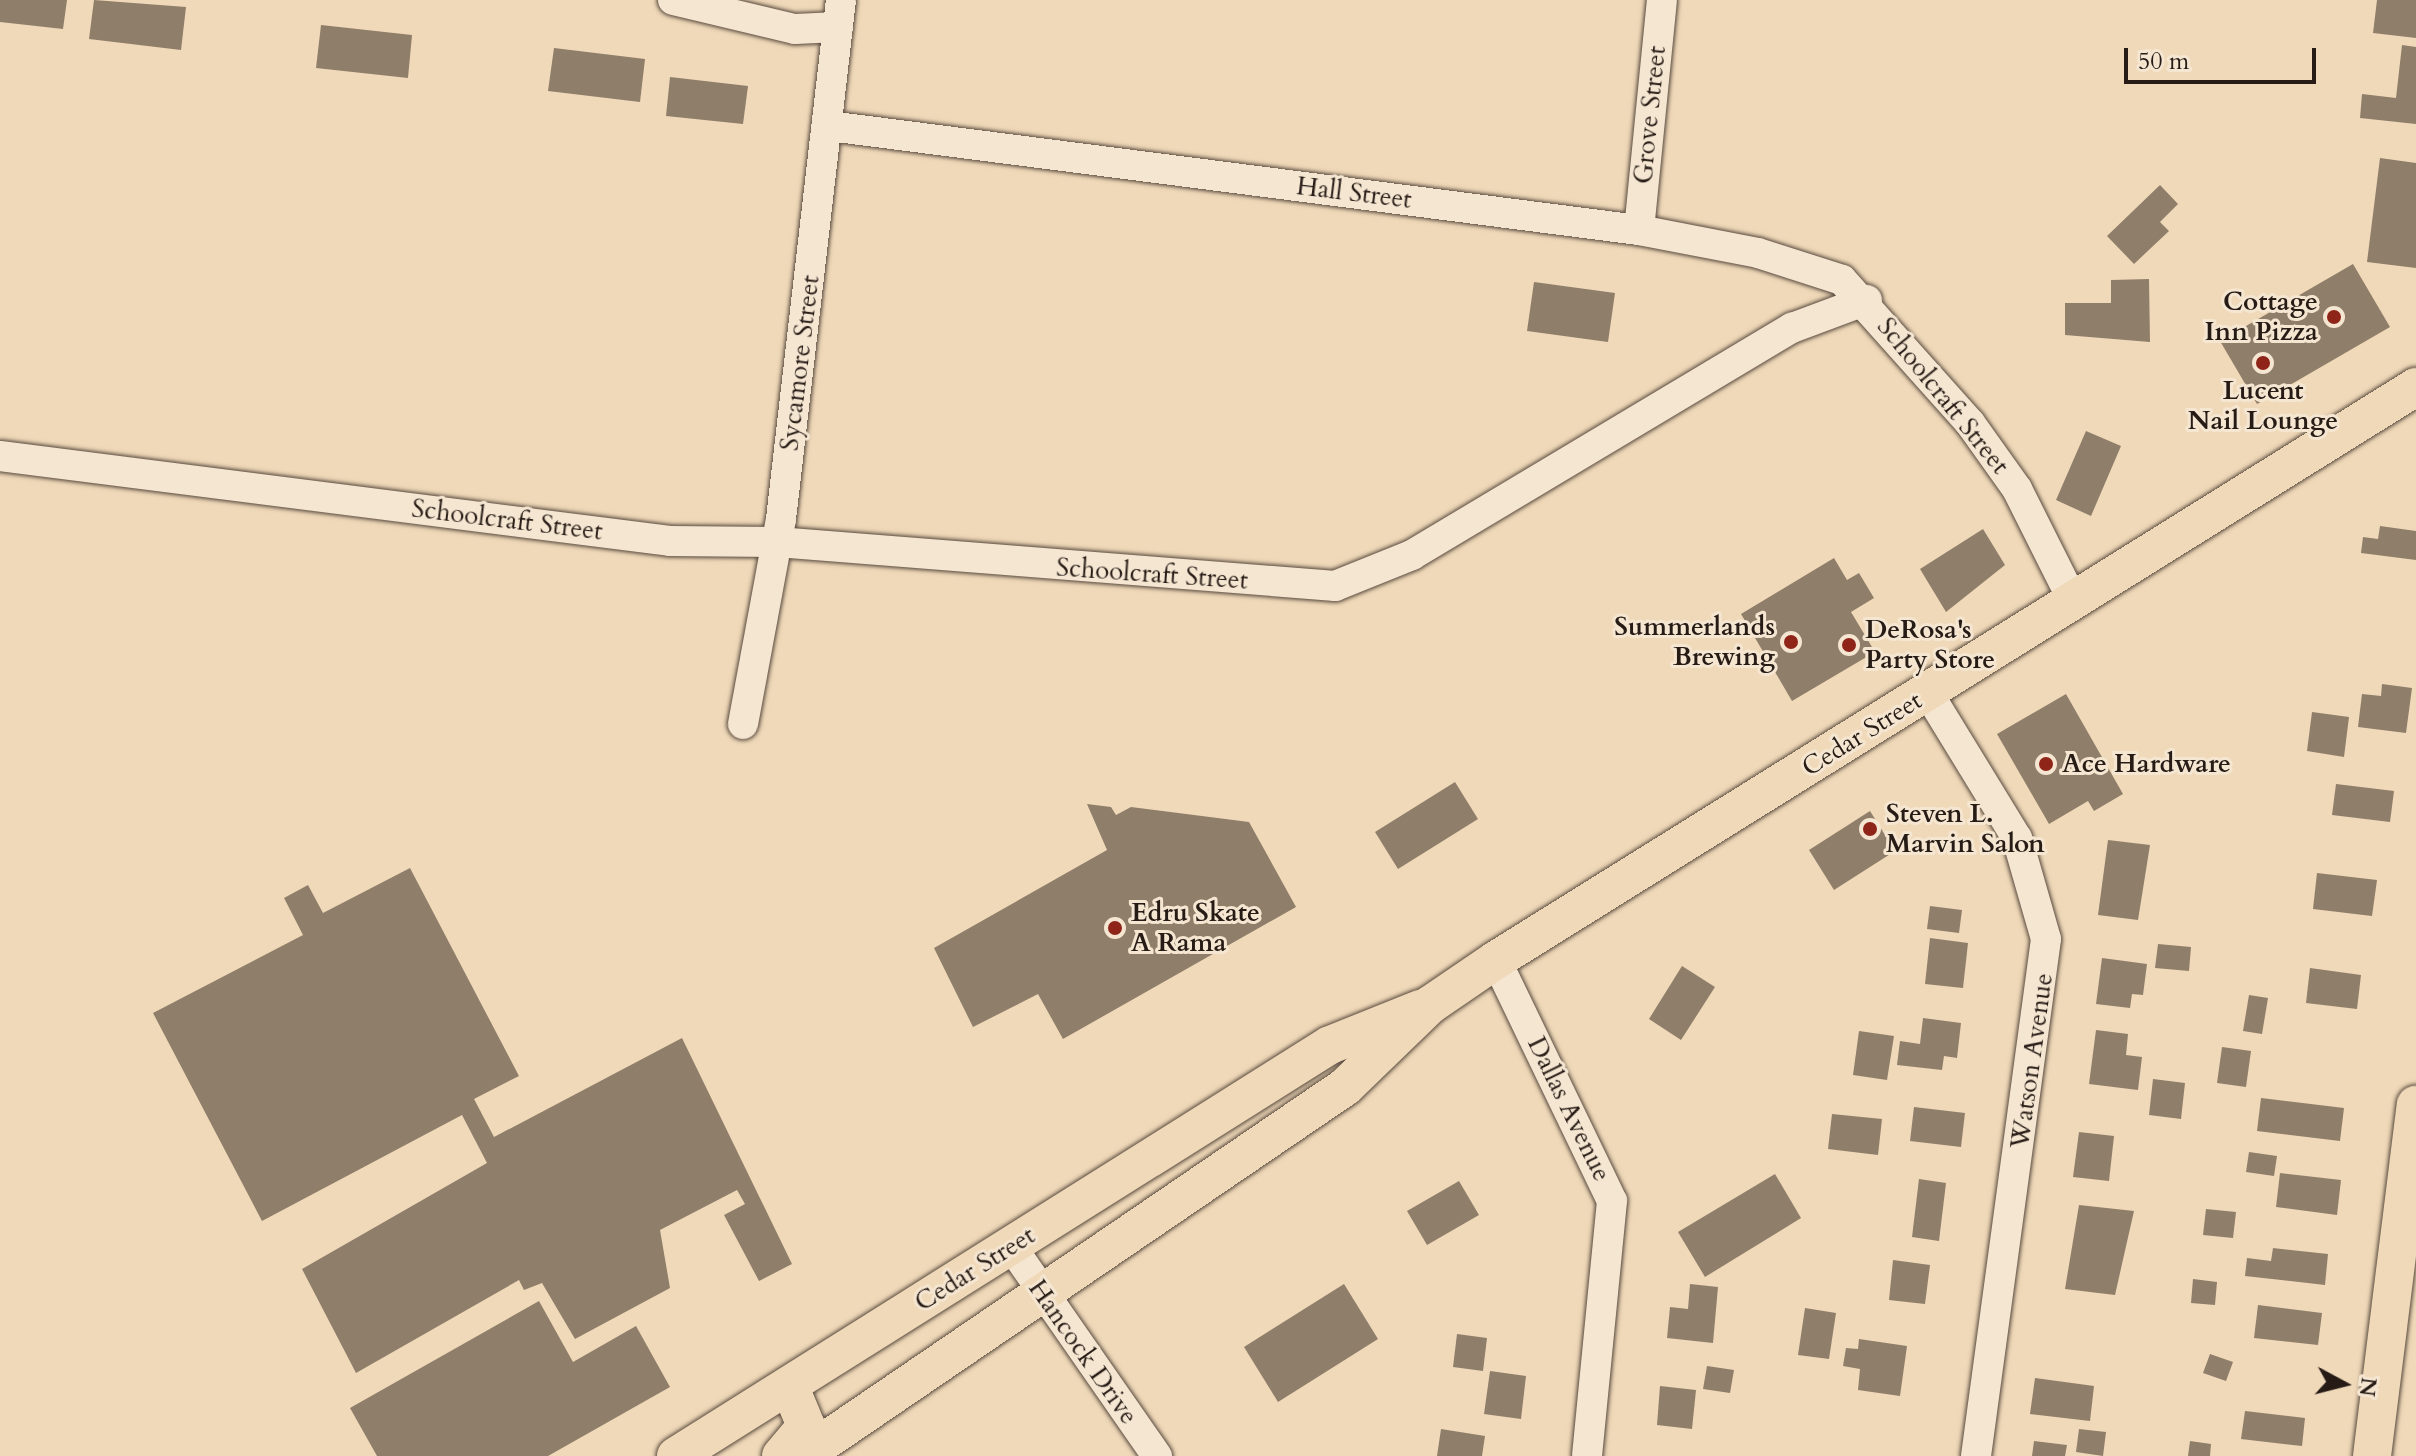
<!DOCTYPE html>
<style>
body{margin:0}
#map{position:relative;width:2416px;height:1456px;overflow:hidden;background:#f0d9b9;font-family:Cardo,serif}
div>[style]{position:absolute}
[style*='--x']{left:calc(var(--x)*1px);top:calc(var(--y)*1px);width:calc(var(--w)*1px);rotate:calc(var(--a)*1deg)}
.building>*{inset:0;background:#8f7e6a}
.roads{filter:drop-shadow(0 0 2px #584a3e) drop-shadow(0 0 2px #584a3e)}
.minor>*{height:30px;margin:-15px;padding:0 15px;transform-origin:15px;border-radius:15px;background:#f5e6d2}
.major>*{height:38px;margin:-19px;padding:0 19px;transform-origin:19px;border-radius:19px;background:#f0d9b9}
.dots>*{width:22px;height:22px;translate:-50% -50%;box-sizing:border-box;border:4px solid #f5e6d2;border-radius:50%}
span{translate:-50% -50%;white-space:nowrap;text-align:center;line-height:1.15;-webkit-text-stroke:6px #f5e6d2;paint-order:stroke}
.street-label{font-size:26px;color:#261b15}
.poi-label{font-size:26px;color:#261b15;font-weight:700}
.right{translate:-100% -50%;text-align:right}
.left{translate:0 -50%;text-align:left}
.north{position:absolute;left:2304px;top:1344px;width:80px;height:80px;-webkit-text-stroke:6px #f5e6d2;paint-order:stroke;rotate:97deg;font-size:22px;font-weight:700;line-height:32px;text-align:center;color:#261b15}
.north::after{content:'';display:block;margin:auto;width:28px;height:36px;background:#261b15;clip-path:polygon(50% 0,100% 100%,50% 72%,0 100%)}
.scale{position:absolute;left:2124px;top:48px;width:192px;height:36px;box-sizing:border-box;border:4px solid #261b15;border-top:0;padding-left:10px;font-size:24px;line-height:28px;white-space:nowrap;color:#261b15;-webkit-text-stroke:6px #f5e6d2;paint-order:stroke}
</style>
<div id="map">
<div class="building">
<div style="clip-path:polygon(0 0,67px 0,63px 29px,0 22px)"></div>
<div style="clip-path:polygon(94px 0,186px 7px,181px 50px,89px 39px)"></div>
<div style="clip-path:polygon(2377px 0,2416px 0,2416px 38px,2373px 33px)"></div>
<div style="clip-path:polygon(321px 25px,412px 35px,408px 78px,316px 68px)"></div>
<div style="clip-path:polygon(2402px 45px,2416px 47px,2416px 124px,2360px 118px,2362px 94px,2396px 98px)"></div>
<div style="clip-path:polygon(554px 48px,645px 59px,640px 102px,548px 91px)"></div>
<div style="clip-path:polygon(670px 77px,748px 86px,743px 124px,666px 116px)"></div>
<div style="clip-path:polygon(2380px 158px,2416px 163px,2416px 268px,2367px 262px)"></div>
<div style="clip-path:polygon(2160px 185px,2178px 204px,2160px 222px,2169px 231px,2134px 264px,2107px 236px)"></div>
<div style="clip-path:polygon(2353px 264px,2390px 327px,2257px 404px,2220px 341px)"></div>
<div style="clip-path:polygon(2149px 279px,2150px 342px,2065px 335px,2065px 303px,2111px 303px,2111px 280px)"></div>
<div style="clip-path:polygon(1534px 282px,1615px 293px,1608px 342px,1527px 331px)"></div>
<div style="clip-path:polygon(2086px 431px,2121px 446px,2091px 516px,2056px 500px)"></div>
<div style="clip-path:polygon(2380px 526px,2416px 531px,2416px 560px,2361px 553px,2363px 537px,2378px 539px)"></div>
<div style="clip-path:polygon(1983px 529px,2005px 565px,1946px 612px,1920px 569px)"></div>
<div style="clip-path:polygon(1834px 558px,1847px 580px,1859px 573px,1874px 598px,1851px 612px,1875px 652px,1792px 701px,1741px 614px)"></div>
<div style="clip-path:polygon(2382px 684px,2412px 688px,2406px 733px,2358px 727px,2362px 694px,2381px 696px)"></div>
<div style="clip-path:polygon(2066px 694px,2123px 794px,2094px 811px,2088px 801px,2049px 824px,1997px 734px)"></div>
<div style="clip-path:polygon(2312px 712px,2349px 717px,2344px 757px,2307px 751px)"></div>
<div style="clip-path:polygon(1455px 782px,1478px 819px,1398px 869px,1375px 832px)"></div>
<div style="clip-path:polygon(2336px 784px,2394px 791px,2390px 822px,2332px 815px)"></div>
<div style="clip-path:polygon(1087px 804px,1111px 807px,1116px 815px,1131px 807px,1249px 822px,1296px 907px,1063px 1039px,1038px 994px,973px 1027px,934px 948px,1107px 850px)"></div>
<div style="clip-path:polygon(1870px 811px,1895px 851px,1834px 890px,1809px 850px)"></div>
<div style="clip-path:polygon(2108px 840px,2150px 845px,2138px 920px,2098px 915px)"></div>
<div style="clip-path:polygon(410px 868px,519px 1076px,474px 1099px,494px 1137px,682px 1038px,792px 1264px,759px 1281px,724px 1215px,745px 1204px,737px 1190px,660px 1230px,670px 1288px,575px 1339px,542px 1283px,524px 1290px,519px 1280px,356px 1373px,302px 1269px,487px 1163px,462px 1115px,262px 1221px,153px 1013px,303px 935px,284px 898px,308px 885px,323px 913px)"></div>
<div style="clip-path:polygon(2317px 873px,2377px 880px,2372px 916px,2313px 909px)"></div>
<div style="clip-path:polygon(1930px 906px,1962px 910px,1959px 933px,1927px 929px)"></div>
<div style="clip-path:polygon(1930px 938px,1968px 943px,1963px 988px,1925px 984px)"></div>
<div style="clip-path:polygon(2158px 944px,2191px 947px,2189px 971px,2155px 968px)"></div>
<div style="clip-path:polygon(2102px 958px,2147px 964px,2143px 995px,2132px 994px,2130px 1008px,2096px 1004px)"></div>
<div style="clip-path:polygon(1682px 966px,1715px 987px,1681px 1040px,1649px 1019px)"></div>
<div style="clip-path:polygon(2310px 968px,2361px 975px,2357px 1009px,2306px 1003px)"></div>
<div style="clip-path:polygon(2249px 995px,2268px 998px,2262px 1034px,2243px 1031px)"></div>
<div style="clip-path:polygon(1923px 1018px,1961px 1023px,1957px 1058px,1944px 1056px,1942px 1070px,1897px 1065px,1900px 1041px,1920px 1044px)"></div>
<div style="clip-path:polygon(2096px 1030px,2128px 1034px,2126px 1055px,2142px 1057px,2138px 1090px,2089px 1084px)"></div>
<div style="clip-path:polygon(1859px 1031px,1894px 1036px,1887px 1080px,1853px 1075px)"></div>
<div style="clip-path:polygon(2222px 1047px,2251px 1051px,2246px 1087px,2217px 1083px)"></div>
<div style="clip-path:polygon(2153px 1079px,2185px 1083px,2181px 1119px,2149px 1115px)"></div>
<div style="clip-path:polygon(2261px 1098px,2344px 1108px,2340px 1141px,2257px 1131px)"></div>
<div style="clip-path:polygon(1914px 1107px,1965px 1113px,1961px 1147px,1910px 1141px)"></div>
<div style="clip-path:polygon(1832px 1114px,1882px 1119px,1878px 1155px,1828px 1149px)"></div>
<div style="clip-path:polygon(2079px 1132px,2114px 1136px,2109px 1181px,2073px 1177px)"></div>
<div style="clip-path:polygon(2249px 1152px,2277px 1156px,2274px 1176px,2246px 1172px)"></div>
<div style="clip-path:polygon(2280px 1173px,2341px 1180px,2337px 1215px,2276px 1207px)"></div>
<div style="clip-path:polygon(1775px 1174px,1801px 1218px,1705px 1277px,1678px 1232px)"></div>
<div style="clip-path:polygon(1919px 1179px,1946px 1183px,1939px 1241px,1912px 1237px)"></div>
<div style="clip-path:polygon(1459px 1181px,1479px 1215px,1427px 1245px,1407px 1211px)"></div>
<div style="clip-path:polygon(2079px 1205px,2134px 1211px,2115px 1295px,2065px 1289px)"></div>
<div style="clip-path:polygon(2206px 1209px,2236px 1212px,2233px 1238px,2203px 1235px)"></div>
<div style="clip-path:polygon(2273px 1248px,2328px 1254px,2325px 1285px,2245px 1276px,2247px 1258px,2271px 1261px)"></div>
<div style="clip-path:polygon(1893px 1260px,1930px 1265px,1925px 1304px,1889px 1300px)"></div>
<div style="clip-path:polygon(2193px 1279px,2217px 1282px,2215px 1305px,2191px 1303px)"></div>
<div style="clip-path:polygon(1344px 1284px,1378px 1339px,1278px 1402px,1244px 1347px)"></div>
<div style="clip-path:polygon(1690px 1284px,1718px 1287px,1713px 1343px,1667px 1338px,1670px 1307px,1688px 1309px)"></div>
<div style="clip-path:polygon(539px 1301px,573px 1362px,636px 1326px,670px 1387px,548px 1456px,377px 1456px,350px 1408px)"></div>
<div style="clip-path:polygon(2258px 1305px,2322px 1313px,2318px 1345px,2254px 1338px)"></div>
<div style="clip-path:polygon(1805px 1308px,1836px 1313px,1829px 1359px,1798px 1355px)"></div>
<div style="clip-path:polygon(1457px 1334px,1487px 1338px,1483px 1371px,1453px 1367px)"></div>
<div style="clip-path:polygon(1859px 1339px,1907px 1346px,1900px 1396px,1858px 1390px,1860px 1369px,1843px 1366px,1846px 1348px,1858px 1349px)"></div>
<div style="clip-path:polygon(2210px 1354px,2233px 1362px,2226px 1381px,2203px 1373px)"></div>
<div style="clip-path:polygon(1707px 1366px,1734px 1370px,1730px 1393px,1703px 1389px)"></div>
<div style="clip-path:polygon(1490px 1371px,1526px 1376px,1521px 1419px,1484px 1414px)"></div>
<div style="clip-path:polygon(2035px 1378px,2094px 1386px,2090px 1421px,2030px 1414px)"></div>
<div style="clip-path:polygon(1660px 1386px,1696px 1390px,1692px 1429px,1657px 1425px)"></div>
<div style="clip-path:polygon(2245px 1411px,2305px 1418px,2302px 1446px,2241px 1439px)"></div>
<div style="clip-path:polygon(1441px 1429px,1485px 1436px,1482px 1456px,1437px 1456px)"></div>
<div style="clip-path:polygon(2079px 1429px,2106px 1432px,2103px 1456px,2076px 1452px)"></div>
<div style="clip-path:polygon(2034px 1441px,2067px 1445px,2065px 1456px,2032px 1456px)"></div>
<div style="clip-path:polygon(2190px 1441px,2211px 1444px,2210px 1456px,2188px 1456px)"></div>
</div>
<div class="roads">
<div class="minor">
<div style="--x:673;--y:0;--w:125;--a:13.4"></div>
<div style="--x:795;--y:29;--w:43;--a:-2.7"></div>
<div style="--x:829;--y:126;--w:817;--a:7.32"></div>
<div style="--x:1639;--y:230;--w:121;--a:10.9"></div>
<div style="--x:1758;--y:253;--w:88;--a:17.8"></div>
<div style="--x:1842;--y:280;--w:192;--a:48.2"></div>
<div style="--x:1970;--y:423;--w:81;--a:54.5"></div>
<div style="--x:2017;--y:489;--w:127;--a:63.4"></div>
<div style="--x:1639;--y:230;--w:231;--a:-84.3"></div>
<div style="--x:0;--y:456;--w:675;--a:7.23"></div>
<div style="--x:670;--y:541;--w:107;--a:0.5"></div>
<div style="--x:777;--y:542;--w:560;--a:4.51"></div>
<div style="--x:1335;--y:586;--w:83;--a:-21.9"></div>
<div style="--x:1412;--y:555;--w:443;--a:-30.9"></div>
<div style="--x:1792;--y:328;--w:80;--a:-20.5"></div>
<div style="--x:1928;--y:693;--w:170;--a:58.5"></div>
<div style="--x:2017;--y:838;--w:105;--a:74"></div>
<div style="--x:2046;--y:939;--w:522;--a:97.71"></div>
<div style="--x:743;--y:724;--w:208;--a:-79.5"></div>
<div style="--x:781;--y:519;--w:522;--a:-83.41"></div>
<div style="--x:1496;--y:960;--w:267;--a:64.3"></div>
<div style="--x:1612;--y:1201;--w:256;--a:95.6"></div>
<div style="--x:1011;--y:1246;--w:256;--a:55.2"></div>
</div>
<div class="major">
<div style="--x:676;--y:1456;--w:772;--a:-32.15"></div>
<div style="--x:1330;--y:1045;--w:97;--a:-21.8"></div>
<div style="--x:781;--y:1456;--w:39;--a:-50"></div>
<div style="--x:806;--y:1426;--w:44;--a:-112.5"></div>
<div style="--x:803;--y:1456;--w:656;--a:-34.25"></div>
<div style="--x:1345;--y:1087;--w:118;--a:-44"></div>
<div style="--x:1430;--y:1005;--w:80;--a:-34.3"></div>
<div style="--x:1496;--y:960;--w:1084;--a:-31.92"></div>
<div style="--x:2372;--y:1456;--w:354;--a:-82.9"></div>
</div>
</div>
<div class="dots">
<div style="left:2334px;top:317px;background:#8f2418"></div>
<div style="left:2263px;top:363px;background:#8f2418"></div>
<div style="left:1791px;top:642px;background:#8f2418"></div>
<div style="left:1849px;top:645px;background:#8f2418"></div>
<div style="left:2046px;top:764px;background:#8f2418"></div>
<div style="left:1870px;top:829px;background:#8f2418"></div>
<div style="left:1115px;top:928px;background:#8f2418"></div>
</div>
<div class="street-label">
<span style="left:1650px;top:115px;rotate:-84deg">Grove Street</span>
<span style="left:1354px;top:193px;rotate:7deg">Hall Street</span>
<span style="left:800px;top:363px;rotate:-83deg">Sycamore Street</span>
<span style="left:1943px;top:396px;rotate:51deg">Schoolcraft Street</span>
<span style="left:507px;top:520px;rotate:7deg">Schoolcraft Street</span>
<span style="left:1152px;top:574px;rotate:4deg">Schoolcraft Street</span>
<span style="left:1862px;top:734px;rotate:-32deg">Cedar Street</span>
<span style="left:2032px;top:1061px;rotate:-82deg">Watson Avenue</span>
<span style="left:1569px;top:1109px;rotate:64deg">Dallas Avenue</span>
<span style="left:975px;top:1269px;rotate:-32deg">Cedar Street</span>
<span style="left:1083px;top:1352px;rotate:55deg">Hancock Drive</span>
</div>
<div class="poi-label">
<span class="right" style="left:2318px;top:317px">Cottage<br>Inn Pizza</span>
<span style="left:2263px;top:406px">Lucent<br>Nail Lounge</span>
<span class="right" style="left:1775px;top:642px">Summerlands<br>Brewing</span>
<span class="left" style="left:1865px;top:645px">DeRosa's<br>Party Store</span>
<span class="left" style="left:2062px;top:764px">Ace Hardware</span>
<span class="left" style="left:1886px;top:829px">Steven L.<br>Marvin Salon</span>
<span class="left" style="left:1131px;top:928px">Edru Skate<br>A Rama</span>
</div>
<div class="north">N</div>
<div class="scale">50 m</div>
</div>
